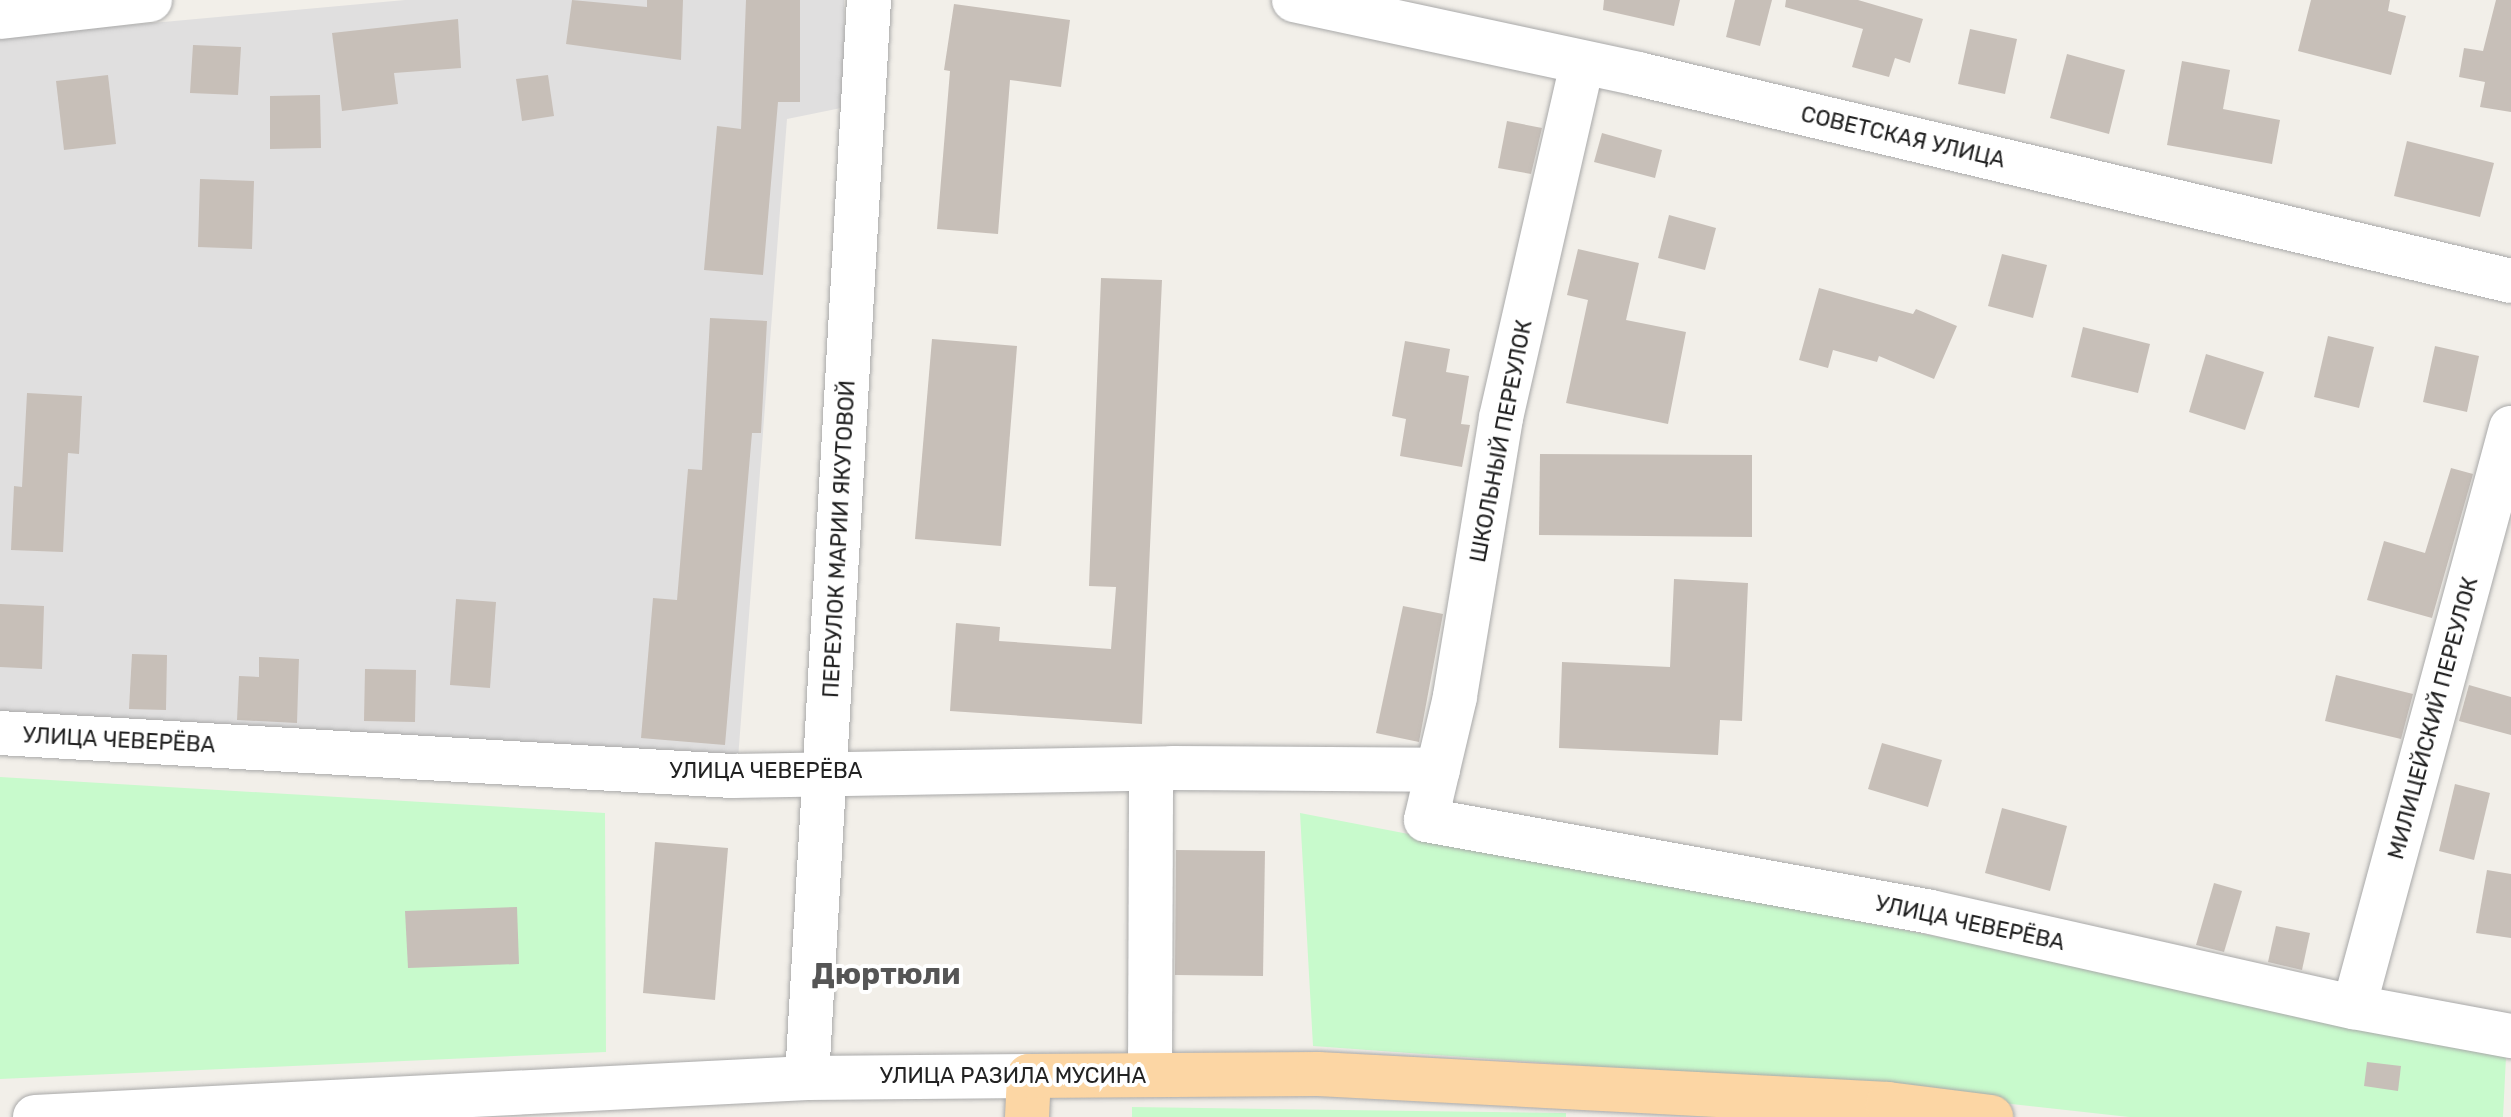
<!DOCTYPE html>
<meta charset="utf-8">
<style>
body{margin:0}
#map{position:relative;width:2511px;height:1117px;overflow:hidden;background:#f2efe9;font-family:Rubik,sans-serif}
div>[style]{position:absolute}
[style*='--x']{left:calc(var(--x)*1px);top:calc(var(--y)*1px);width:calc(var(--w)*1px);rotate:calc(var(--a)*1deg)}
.residential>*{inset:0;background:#e0dfdf}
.park>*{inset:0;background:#c8facc}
.building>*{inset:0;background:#c7bfb8}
.roads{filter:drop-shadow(0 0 2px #a9a9a9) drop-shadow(0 0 2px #a9a9a9)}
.minor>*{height:44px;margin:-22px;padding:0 22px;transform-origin:22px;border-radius:22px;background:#fff}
.major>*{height:44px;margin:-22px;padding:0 22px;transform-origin:22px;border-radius:22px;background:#fcd6a4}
span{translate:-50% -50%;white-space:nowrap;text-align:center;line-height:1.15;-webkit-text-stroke:8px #fff;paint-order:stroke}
.street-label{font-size:22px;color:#222}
.district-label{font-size:30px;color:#555;font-weight:700}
</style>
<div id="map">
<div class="residential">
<div style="clip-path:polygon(405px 0,844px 0,846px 107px,787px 119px,738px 759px,0 716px,0 37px)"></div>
</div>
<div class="park">
<div style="clip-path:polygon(0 777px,605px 813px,606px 1052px,0 1079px)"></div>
<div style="clip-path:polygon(1300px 813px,2027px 954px,2506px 1057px,2503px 1117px,2129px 1117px,1823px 1083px,1313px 1046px)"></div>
<div style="clip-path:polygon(1132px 1107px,1566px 1113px,1566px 1117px,1132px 1117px)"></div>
</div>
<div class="building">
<div style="clip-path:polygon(572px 0,647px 7px,647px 0,683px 0,681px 60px,566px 44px)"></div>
<div style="clip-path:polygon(746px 0,800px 0,800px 102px,778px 102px,763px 275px,704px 270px,717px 126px,741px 129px)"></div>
<div style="clip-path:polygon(1604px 0,1680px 0,1674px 26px,1603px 10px)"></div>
<div style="clip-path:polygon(1735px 0,1772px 0,1760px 46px,1726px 37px)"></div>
<div style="clip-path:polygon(1786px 0,1858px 0,1923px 19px,1910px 63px,1895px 58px,1889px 77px,1852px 67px,1863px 29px,1785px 7px)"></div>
<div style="clip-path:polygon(2311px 0,2390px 0,2388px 11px,2406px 16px,2391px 75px,2298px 51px)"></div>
<div style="clip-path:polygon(2496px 0,2511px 0,2511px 112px,2480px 107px,2485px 82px,2459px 77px,2464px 48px,2483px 51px)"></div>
<div style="clip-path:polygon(954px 4px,1070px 20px,1061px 87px,1010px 80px,998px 234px,937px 229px,950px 71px,944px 70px)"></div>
<div style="clip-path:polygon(458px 19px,461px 68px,394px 73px,398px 104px,342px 111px,332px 33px)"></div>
<div style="clip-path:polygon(1970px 29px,2017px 39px,2005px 94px,1958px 84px)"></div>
<div style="clip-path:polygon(193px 45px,241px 47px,238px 95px,190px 93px)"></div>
<div style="clip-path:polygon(2067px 54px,2125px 70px,2109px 134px,2050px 118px)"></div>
<div style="clip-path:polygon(2182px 61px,2230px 70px,2223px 109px,2280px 120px,2272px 164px,2167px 145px)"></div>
<div style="clip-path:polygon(108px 75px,116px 144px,64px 150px,56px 81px)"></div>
<div style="clip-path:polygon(548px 75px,554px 116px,522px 121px,516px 79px)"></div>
<div style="clip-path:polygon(320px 95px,321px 148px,270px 149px,270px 96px)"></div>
<div style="clip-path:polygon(1507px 121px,1542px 128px,1531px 174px,1498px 168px)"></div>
<div style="clip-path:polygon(1602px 133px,1662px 150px,1655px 178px,1594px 162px)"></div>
<div style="clip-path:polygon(2407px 141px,2494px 163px,2480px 217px,2394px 196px)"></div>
<div style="clip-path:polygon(200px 179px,254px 181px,252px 249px,198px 247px)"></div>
<div style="clip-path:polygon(1669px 215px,1716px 228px,1705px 270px,1658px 258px)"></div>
<div style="clip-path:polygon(1578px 249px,1639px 263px,1626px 320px,1686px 332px,1668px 424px,1566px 403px,1588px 300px,1567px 295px)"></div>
<div style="clip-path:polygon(2002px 254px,2047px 265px,2033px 318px,1988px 306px)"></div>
<div style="clip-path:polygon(1101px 278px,1162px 280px,1142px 724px,950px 711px,956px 623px,1000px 627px,999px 641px,1111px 649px,1116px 587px,1089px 586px)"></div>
<div style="clip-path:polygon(1819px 288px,1913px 314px,1916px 309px,1957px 326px,1934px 379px,1879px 356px,1877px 362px,1833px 350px,1828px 368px,1799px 360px)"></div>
<div style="clip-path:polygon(710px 318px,767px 321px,761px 433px,752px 433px,725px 745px,641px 738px,653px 598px,677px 600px,688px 469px,702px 470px)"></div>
<div style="clip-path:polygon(2083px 327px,2150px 344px,2138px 393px,2071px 377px)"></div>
<div style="clip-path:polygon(2328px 336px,2374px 347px,2359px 408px,2314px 397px)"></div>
<div style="clip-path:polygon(932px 339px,1017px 346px,1001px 546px,915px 539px)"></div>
<div style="clip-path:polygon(1405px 341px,1450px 349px,1446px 372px,1469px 376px,1461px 424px,1470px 425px,1462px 467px,1400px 456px,1406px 419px,1392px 416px)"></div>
<div style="clip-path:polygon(2435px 346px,2479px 356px,2467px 412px,2423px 402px)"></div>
<div style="clip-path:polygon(2206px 354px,2264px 372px,2245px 430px,2189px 412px)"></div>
<div style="clip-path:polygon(27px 393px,82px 396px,79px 454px,68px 453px,63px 552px,11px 550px,14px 486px,22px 487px)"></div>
<div style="clip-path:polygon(1540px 454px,1752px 455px,1752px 537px,1539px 535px)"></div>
<div style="clip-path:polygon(2451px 468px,2473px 474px,2432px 618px,2367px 600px,2384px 541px,2425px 553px)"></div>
<div style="clip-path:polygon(1674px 579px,1748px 583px,1742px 721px,1720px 720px,1718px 755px,1559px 748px,1562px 662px,1670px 667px)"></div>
<div style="clip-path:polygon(456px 599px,496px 602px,490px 688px,450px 685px)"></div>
<div style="clip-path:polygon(0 604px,44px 606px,42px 669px,0 667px)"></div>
<div style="clip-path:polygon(1403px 606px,1443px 614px,1419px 742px,1376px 733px)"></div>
<div style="clip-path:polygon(132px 654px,167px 655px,166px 710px,129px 709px)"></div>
<div style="clip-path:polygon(259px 657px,299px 659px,297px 723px,237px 720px,239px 676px,259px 677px)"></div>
<div style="clip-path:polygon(365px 669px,416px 670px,415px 722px,364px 721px)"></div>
<div style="clip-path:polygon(2336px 675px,2413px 694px,2401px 739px,2325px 721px)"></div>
<div style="clip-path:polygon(2469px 685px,2511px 697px,2511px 735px,2459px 721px)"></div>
<div style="clip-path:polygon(1882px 743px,1942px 760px,1928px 807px,1868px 789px)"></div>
<div style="clip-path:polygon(2455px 784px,2490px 793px,2474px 860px,2439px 851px)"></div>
<div style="clip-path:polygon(2002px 808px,2067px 826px,2050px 891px,1985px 873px)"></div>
<div style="clip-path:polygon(655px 842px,728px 848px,715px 1000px,643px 993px)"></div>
<div style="clip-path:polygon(1176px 850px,1265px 851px,1263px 976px,1175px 975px)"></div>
<div style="clip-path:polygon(2487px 870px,2511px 874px,2511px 938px,2476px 933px)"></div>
<div style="clip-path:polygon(2214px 883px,2242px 891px,2224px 952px,2196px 945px)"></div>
<div style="clip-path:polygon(517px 907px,519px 964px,408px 968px,405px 911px)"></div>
<div style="clip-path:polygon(2276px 926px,2310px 933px,2302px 970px,2268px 962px)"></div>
<div style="clip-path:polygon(2367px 1062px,2401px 1066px,2398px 1091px,2364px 1086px)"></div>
</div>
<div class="roads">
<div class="minor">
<div style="--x:1294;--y:0;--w:352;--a:12.1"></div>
<div style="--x:1638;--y:74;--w:897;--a:13.34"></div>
<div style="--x:0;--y:17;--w:151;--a:-6.5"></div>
<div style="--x:1582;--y:64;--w:363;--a:102.9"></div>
<div style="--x:1501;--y:418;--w:283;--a:99.4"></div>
<div style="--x:1455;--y:697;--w:126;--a:103.3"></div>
<div style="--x:1426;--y:820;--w:513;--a:10.32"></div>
<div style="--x:1931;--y:912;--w:434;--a:12.7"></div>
<div style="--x:2354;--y:1007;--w:160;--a:10.5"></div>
<div style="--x:0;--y:733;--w:734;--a:3.36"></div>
<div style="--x:733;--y:776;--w:439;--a:-1"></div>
<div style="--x:1172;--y:768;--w:266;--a:0.4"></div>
<div style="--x:2354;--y:1007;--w:600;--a:-74.83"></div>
<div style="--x:1150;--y:1075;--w:304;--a:-89.8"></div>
<div style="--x:807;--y:1078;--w:1080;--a:-86.71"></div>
<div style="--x:35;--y:1117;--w:773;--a:-2.89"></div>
<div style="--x:807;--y:1078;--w:222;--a:-0.5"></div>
</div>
<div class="major">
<div style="--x:1027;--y:1117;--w:41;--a:-87.2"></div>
<div style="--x:1029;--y:1076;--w:289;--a:-0.4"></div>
<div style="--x:1318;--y:1074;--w:571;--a:3.01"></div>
<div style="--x:1888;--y:1104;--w:104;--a:7.2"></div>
</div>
</div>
<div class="street-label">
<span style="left:1903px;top:137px;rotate:13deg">СОВЕТСКАЯ УЛИЦА</span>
<span style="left:1501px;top:441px;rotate:-79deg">ШКОЛЬНЫЙ ПЕРЕУЛОК</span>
<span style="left:839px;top:539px;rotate:-87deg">ПЕРЕУЛОК МАРИИ ЯКУТОВОЙ</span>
<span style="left:2433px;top:718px;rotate:-75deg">МИЛИЦЕЙСКИЙ ПЕРЕУЛОК</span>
<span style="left:119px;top:740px;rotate:3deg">УЛИЦА ЧЕВЕРЁВА</span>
<span style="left:766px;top:771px">УЛИЦА ЧЕВЕРЁВА</span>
<span style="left:1970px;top:923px;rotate:12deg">УЛИЦА ЧЕВЕРЁВА</span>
<span style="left:1013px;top:1076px">УЛИЦА РАЗИЛА МУСИНА</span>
</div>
<div class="district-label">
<span style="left:886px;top:974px">Дюртюли</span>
</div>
</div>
